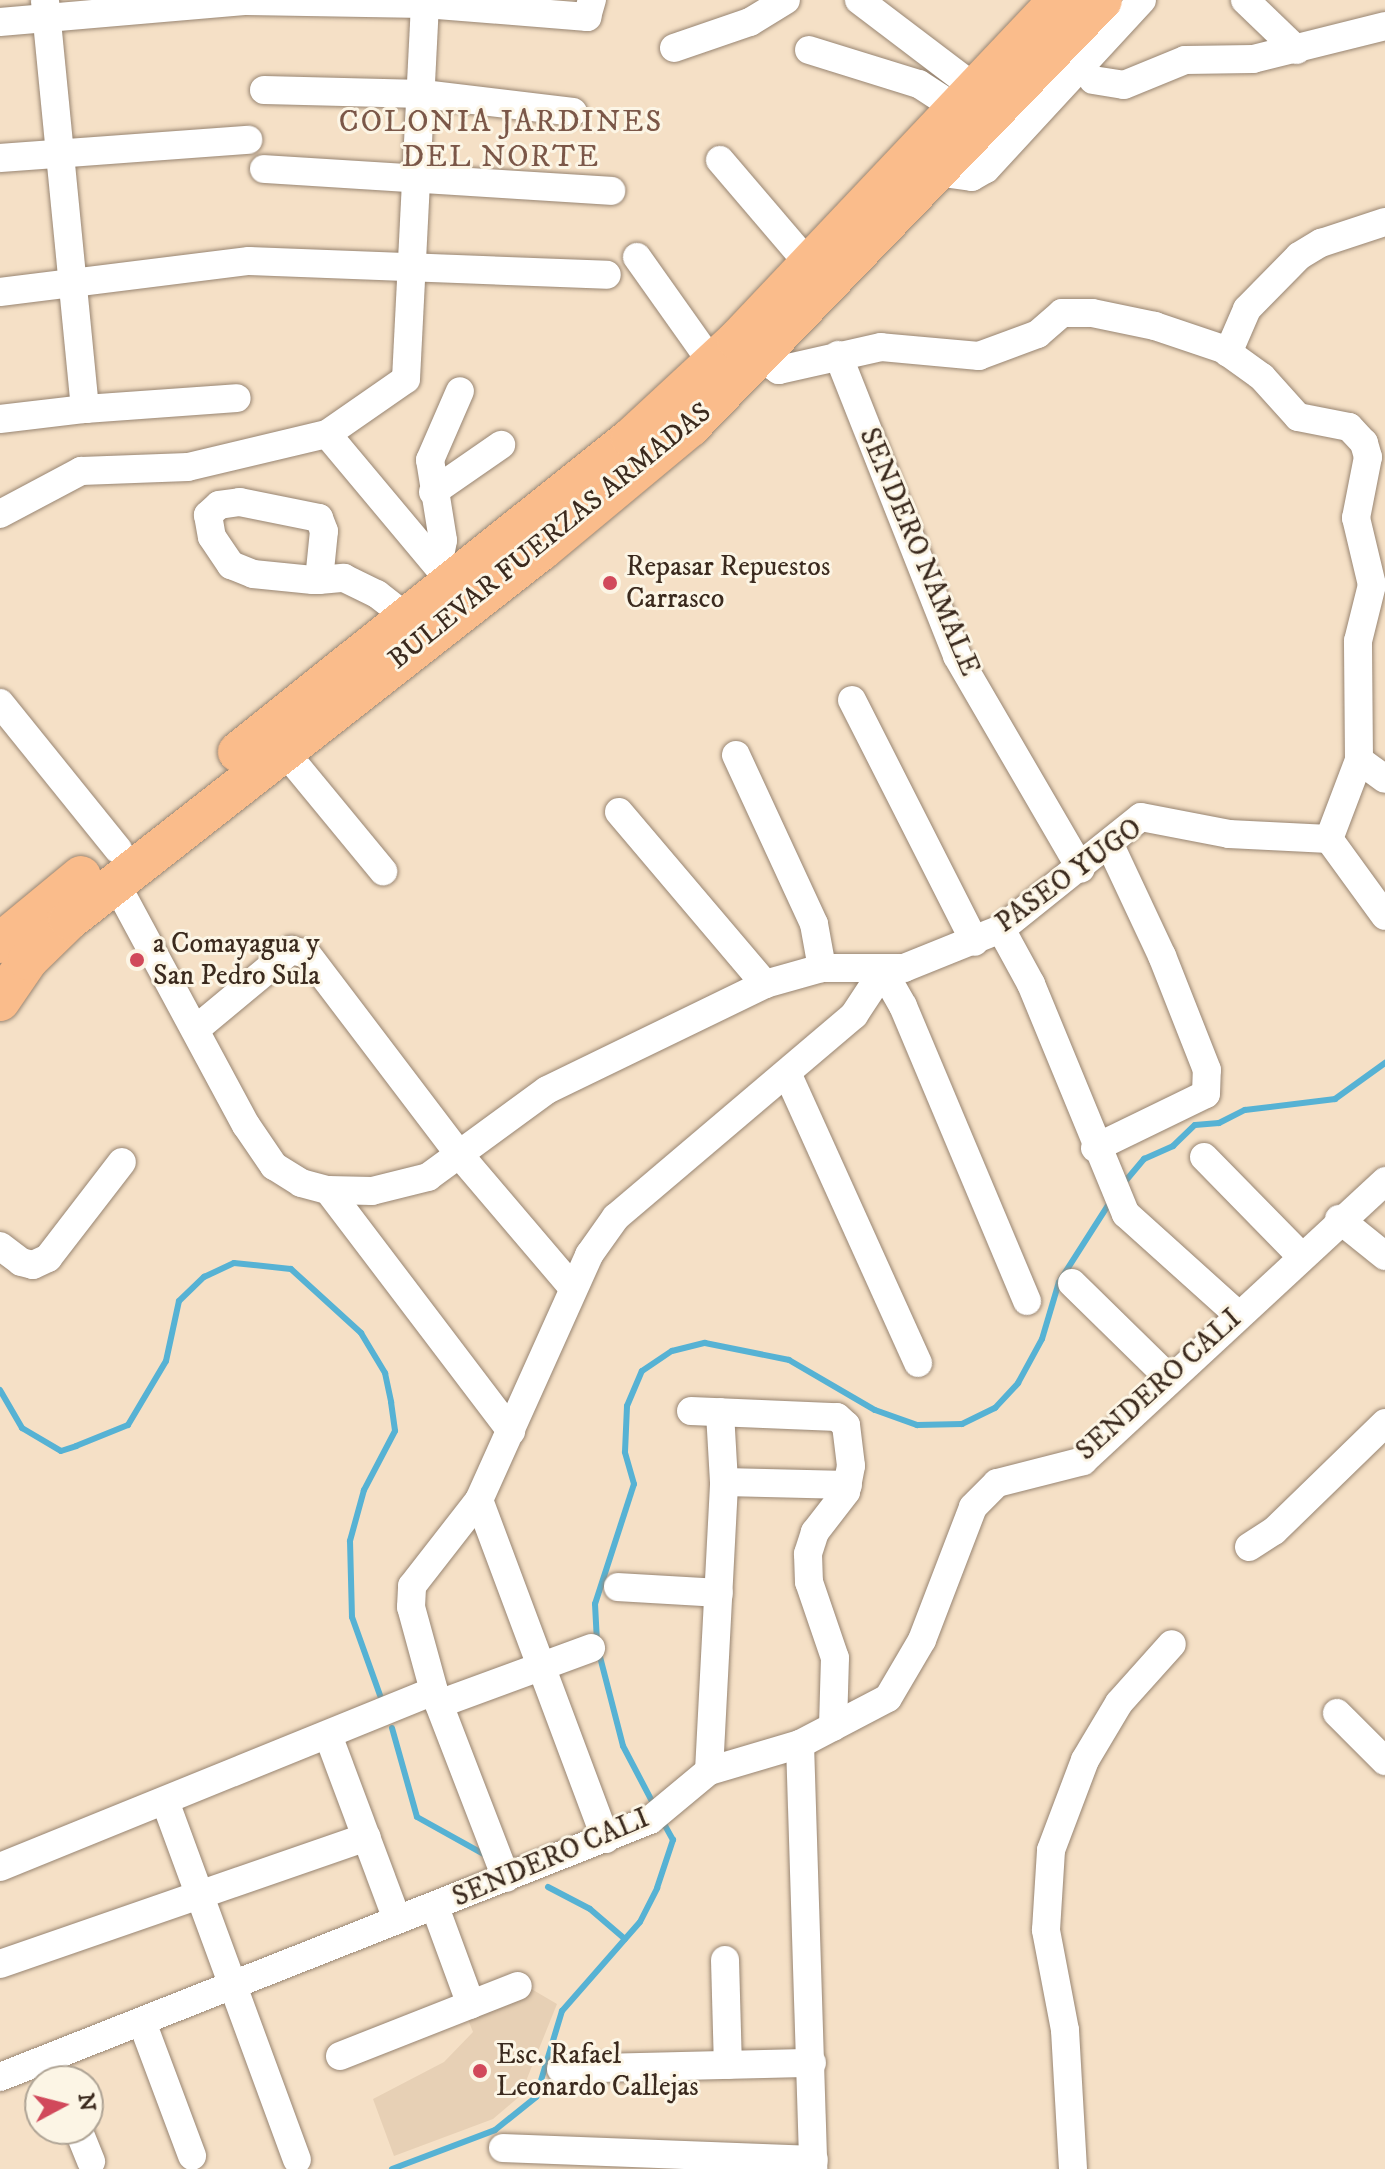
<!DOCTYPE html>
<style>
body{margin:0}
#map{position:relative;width:1385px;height:2169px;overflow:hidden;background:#f5e0c6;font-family:"IM FELL DW Pica",serif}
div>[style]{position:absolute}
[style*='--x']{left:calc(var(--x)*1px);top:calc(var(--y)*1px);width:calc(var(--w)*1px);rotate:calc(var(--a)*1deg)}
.built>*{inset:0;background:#e7d0b5}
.stream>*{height:6px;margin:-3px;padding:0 3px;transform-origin:3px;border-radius:3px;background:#56b2d4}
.roads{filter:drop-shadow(0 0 2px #988572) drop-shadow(0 0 2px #988572)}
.minor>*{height:28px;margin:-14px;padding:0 14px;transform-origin:14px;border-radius:14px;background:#fff}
.highway>*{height:40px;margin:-20px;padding:0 20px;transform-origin:20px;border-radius:20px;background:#fabc8b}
.dots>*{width:22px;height:22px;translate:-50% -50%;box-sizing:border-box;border:4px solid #fcf5e5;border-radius:50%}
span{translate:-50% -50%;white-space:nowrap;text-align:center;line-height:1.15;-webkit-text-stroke:6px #fcf5e5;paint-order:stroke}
.street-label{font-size:28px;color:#3b2a1e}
.poi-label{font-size:28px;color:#3b2a1e}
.left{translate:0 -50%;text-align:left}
.neighbourhood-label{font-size:30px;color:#7b5748;letter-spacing:2px}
.north{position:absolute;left:24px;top:2065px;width:80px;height:80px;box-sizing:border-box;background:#fcf5e5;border:2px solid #afa495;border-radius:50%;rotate:83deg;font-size:22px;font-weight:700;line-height:32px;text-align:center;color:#3b2a1e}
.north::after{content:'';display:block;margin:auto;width:28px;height:36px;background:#d1495b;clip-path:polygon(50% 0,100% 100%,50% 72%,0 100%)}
</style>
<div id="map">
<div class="built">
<div style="clip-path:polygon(528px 1987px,557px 2004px,520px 2096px,493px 2119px,394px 2156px,373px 2099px,444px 2062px,473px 2032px,467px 2017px)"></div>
</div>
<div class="stream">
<div style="--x:1123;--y:1184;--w:33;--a:-50"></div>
<div style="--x:1144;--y:1159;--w:32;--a:-24"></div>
<div style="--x:1173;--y:1146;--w:30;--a:-44"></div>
<div style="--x:1195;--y:1125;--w:24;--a:-5"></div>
<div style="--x:1219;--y:1123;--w:29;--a:-27"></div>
<div style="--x:1245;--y:1110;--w:91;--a:-7"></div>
<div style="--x:1335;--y:1099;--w:62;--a:-35.8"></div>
<div style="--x:0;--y:1390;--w:44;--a:59.9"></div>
<div style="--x:22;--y:1428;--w:45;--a:30.5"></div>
<div style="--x:61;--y:1451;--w:16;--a:-18"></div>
<div style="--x:76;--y:1446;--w:56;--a:-22"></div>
<div style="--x:128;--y:1425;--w:74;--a:-59.3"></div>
<div style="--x:166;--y:1361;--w:61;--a:-77.8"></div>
<div style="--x:179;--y:1301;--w:35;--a:-44"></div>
<div style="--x:204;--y:1277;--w:33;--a:-25"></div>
<div style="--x:234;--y:1263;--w:57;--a:6"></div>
<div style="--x:291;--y:1269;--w:95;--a:42.4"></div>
<div style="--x:361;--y:1333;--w:47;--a:59"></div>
<div style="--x:385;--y:1373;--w:30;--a:78"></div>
<div style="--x:391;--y:1402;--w:29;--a:82"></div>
<div style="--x:395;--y:1431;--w:67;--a:117.7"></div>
<div style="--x:364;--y:1490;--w:53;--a:105.4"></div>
<div style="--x:350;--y:1541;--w:76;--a:88.5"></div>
<div style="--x:352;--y:1617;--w:86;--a:70.3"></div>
<div style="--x:597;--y:1642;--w:38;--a:-93"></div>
<div style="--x:595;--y:1604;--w:126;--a:-72"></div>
<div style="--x:634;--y:1484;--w:33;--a:-106"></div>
<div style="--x:625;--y:1452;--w:46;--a:-87.5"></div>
<div style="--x:627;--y:1406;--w:38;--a:-67"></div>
<div style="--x:642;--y:1371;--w:36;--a:-34"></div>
<div style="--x:672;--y:1351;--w:34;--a:-14"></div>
<div style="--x:705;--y:1343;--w:86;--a:11.4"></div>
<div style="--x:789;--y:1360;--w:99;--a:30.2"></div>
<div style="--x:875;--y:1410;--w:45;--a:19.7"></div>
<div style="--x:917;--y:1425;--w:45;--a:-1.3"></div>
<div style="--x:962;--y:1424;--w:37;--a:-26"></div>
<div style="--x:995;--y:1408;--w:34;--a:-47"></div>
<div style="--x:1018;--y:1383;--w:50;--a:-61.4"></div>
<div style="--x:1042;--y:1339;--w:59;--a:-73.4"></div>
<div style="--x:1059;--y:1282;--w:98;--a:-57.4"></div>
<div style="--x:599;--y:1653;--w:96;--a:75.5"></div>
<div style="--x:623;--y:1746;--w:69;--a:62.3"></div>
<div style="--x:392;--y:1728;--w:92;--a:74.3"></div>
<div style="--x:417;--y:1817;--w:80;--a:29.1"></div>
<div style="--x:548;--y:1887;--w:47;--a:27.6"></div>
<div style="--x:590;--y:1909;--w:46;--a:40.6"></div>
<div style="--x:392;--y:2169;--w:110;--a:-20.7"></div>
<div style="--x:495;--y:2130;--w:53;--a:-38.8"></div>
<div style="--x:536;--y:2097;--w:90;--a:-73.2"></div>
<div style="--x:562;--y:2011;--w:118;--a:-48.8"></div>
<div style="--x:640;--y:1922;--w:38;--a:-63"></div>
<div style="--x:657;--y:1888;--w:51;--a:-71.6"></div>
<div style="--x:673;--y:1840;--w:23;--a:-119"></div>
</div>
<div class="roads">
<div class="minor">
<div style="--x:859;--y:0;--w:146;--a:37.2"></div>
<div style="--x:1245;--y:0;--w:72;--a:43.9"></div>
<div style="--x:45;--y:1;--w:410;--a:84.4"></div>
<div style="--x:85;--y:409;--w:152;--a:-4.1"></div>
<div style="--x:0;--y:22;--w:248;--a:-4.9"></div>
<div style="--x:247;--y:1;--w:178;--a:1"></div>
<div style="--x:425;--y:4;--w:163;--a:4.6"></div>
<div style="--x:587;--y:17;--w:18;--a:-74"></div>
<div style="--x:674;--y:48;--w:80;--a:-18.9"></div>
<div style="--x:750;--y:22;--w:42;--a:-31.4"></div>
<div style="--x:809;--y:50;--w:115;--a:17.2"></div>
<div style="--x:919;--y:84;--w:44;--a:33"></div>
<div style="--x:1093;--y:80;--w:31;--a:9"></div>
<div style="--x:1124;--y:85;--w:66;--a:-22.3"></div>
<div style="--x:1185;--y:60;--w:68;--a:-0.8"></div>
<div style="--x:1253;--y:59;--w:136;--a:-14"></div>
<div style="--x:264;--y:90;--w:159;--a:1.4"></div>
<div style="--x:423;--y:94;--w:151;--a:6.8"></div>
<div style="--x:0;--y:158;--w:249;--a:-4.2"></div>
<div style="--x:720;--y:160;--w:135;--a:49.5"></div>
<div style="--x:264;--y:169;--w:348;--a:3.6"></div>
<div style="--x:936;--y:172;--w:36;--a:8"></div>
<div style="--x:972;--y:177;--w:16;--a:-30"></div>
<div style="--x:986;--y:169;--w:230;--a:-47.3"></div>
<div style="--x:637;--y:257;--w:130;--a:54.7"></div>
<div style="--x:0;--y:292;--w:251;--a:-7.1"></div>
<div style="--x:249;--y:261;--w:358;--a:2.2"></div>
<div style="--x:1228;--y:353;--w:48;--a:-66.6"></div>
<div style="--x:1247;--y:309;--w:74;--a:-45.5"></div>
<div style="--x:1299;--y:256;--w:26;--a:-31"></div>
<div style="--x:1321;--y:243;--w:67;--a:-18.2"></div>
<div style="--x:838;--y:355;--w:324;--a:68.4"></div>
<div style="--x:957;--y:656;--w:246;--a:59.8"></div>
<div style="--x:0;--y:419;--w:86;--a:-6.7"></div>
<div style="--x:327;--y:434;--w:192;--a:50.1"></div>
<div style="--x:433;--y:492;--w:83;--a:-34.7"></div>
<div style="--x:0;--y:514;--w:92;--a:-28"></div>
<div style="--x:81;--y:471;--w:107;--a:-2.1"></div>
<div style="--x:188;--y:467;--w:143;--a:-13.4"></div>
<div style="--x:327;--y:434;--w:96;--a:-34.8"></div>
<div style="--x:406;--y:379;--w:379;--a:-87.1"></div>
<div style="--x:438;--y:566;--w:26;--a:-79"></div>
<div style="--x:443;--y:540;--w:81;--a:-99.2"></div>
<div style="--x:430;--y:460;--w:75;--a:-66.5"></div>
<div style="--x:319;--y:580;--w:49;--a:-84.2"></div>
<div style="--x:324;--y:531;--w:14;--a:-111"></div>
<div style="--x:319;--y:518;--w:81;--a:-168.6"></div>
<div style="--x:240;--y:502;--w:21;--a:172"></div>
<div style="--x:219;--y:505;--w:15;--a:138"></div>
<div style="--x:208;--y:515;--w:22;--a:80"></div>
<div style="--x:212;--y:537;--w:34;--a:56"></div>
<div style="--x:231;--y:565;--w:24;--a:22"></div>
<div style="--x:253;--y:574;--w:60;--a:5.7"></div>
<div style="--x:313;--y:580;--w:6;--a:0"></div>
<div style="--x:319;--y:580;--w:25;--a:-5"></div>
<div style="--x:344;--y:578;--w:37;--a:26"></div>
<div style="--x:377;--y:594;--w:37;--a:38"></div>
<div style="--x:852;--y:700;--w:271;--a:63.1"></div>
<div style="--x:0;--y:703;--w:188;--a:51.1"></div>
<div style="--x:284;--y:751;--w:156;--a:50.5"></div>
<div style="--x:736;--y:755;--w:186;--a:65.2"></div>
<div style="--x:814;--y:924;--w:45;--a:79.7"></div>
<div style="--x:1359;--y:760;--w:32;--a:36"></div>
<div style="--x:619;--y:812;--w:226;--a:49.7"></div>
<div style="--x:1329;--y:839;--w:95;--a:54"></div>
<div style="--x:115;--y:882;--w:276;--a:61.7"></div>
<div style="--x:246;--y:1125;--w:50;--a:55.7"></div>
<div style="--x:274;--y:1166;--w:32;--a:32"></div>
<div style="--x:301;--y:1183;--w:28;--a:15"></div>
<div style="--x:328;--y:1190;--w:44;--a:1.3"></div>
<div style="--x:372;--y:1191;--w:58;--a:-14"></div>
<div style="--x:428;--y:1177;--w:147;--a:-36.2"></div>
<div style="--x:547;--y:1090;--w:242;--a:-25.9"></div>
<div style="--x:765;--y:984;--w:59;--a:-15.7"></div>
<div style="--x:822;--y:968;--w:82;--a:0"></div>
<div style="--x:904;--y:968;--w:105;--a:-21.9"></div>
<div style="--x:1001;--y:929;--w:179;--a:-38.7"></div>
<div style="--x:1141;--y:817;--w:90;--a:10.9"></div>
<div style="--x:1229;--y:834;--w:100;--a:2.9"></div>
<div style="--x:1329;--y:839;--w:85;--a:-69.2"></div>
<div style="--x:1359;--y:760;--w:119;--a:-90.5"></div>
<div style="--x:1358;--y:641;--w:58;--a:-76"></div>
<div style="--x:1372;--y:585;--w:69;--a:-103.4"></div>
<div style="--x:1356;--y:518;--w:62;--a:-78.9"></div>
<div style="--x:1368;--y:457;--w:15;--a:-106"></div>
<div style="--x:1364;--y:443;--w:22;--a:-133"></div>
<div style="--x:1349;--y:427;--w:52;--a:-168.9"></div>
<div style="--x:1298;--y:417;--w:54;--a:-132"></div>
<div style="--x:1262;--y:377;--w:48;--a:-144.3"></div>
<div style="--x:1223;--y:349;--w:72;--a:-161.3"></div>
<div style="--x:1155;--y:326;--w:64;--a:-168.3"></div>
<div style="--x:1092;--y:313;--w:30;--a:180"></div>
<div style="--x:1062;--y:313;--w:32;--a:139"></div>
<div style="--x:1038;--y:334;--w:63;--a:159.6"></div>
<div style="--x:979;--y:356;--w:98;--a:-174.8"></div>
<div style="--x:881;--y:347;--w:105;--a:167.3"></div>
<div style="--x:779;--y:370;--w:25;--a:-148"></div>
<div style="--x:1001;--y:929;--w:63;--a:61.4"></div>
<div style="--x:1031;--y:984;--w:249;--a:67.6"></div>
<div style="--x:1126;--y:1214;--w:149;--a:42"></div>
<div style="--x:196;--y:1029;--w:124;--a:-39.7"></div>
<div style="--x:291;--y:950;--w:16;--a:14"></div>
<div style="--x:307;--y:954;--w:250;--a:52.8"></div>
<div style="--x:458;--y:1153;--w:177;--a:49.6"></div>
<div style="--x:788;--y:1075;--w:316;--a:65.7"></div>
<div style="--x:1095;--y:1148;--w:123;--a:-25.9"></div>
<div style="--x:1206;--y:1094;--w:24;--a:-88"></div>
<div style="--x:1207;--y:1070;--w:123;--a:-111.5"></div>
<div style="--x:1162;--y:956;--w:123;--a:-115.1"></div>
<div style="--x:1204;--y:1157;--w:137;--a:45.6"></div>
<div style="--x:328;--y:1190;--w:303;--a:52.8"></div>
<div style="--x:1339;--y:1219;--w:59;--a:38.8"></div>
<div style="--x:0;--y:1246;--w:26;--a:37"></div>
<div style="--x:21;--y:1262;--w:12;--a:14"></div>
<div style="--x:33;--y:1265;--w:17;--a:-25"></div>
<div style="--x:48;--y:1258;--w:121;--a:-52.4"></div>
<div style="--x:1072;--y:1283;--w:134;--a:44.4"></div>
<div style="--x:691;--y:1411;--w:146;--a:2.4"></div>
<div style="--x:837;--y:1417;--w:12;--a:42"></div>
<div style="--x:846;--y:1425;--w:41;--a:83"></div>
<div style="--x:851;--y:1466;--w:26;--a:101"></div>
<div style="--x:846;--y:1492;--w:51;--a:127.8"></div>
<div style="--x:815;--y:1532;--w:23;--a:108"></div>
<div style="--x:808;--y:1554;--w:28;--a:88"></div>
<div style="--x:809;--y:1582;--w:80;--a:71.1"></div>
<div style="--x:835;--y:1658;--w:69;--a:91.7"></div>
<div style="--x:724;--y:1482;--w:124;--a:1.4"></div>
<div style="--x:479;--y:1500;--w:362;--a:69.5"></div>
<div style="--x:1249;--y:1547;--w:30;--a:-33"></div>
<div style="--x:1274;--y:1531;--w:155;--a:-44.2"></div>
<div style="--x:618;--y:1587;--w:101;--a:3.4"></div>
<div style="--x:439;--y:1704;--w:162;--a:-20.2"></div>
<div style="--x:1337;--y:1713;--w:68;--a:45"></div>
<div style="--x:328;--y:1735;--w:197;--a:69.5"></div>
<div style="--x:800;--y:1744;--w:425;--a:88.2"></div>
<div style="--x:709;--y:1771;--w:289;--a:-87"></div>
<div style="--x:724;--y:1482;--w:70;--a:-93.3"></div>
<div style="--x:165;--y:1801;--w:382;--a:69.8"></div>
<div style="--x:0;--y:1867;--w:468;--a:-22.1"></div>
<div style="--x:506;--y:1878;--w:200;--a:-111.1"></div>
<div style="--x:434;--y:1691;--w:87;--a:-105.3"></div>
<div style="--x:411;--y:1607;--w:21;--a:-87"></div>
<div style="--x:412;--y:1586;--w:109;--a:-52.1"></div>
<div style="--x:479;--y:1500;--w:269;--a:-65.8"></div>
<div style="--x:589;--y:1255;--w:47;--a:-54.6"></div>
<div style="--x:616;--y:1217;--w:312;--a:-40.3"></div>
<div style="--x:854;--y:1015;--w:53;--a:-56.6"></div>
<div style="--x:883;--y:971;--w:40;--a:60.3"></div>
<div style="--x:903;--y:1006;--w:320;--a:67.2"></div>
<div style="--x:435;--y:1907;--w:104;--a:69.8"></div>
<div style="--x:725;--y:1960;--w:105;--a:88.4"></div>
<div style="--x:0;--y:1964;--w:388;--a:-19.1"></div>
<div style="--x:142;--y:2022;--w:143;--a:69.5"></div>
<div style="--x:340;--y:2056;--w:191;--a:-21.5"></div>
<div style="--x:50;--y:2058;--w:25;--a:69"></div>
<div style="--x:561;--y:2069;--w:251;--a:-1.4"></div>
<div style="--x:0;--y:2077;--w:699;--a:-21.57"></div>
<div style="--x:650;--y:1820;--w:77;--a:-39.7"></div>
<div style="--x:709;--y:1771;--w:95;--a:-16.5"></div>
<div style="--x:800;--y:1744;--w:99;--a:-27.6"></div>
<div style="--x:888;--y:1698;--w:67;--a:-59.6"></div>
<div style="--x:922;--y:1640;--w:142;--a:-69"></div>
<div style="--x:973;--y:1507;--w:34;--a:-45"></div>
<div style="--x:997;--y:1483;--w:89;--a:-14.3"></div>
<div style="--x:1083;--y:1461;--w:412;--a:-42.8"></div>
<div style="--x:78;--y:2129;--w:35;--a:68"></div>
<div style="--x:503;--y:2148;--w:311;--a:2.2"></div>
<div style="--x:1073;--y:2169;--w:139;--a:-93.3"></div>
<div style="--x:1065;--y:2030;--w:102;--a:-100.8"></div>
<div style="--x:1046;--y:1930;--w:80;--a:-86.4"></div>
<div style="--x:1051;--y:1850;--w:96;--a:-69.3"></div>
<div style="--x:1085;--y:1760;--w:66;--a:-59.2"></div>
<div style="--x:1119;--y:1703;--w:79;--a:-48.1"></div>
</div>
<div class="highway">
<div style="--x:238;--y:752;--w:503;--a:-38.62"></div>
<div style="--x:631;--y:438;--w:144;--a:-42.8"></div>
<div style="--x:737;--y:340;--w:468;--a:-46.6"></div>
<div style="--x:0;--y:943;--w:105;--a:-39.6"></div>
<div style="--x:0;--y:1001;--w:50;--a:-55.7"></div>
<div style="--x:28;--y:960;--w:57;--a:-44.3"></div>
<div style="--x:69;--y:920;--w:602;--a:-38.05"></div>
<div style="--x:543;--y:549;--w:191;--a:-39.7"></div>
<div style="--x:690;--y:427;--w:593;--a:-46.02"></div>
</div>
</div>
<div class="dots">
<div style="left:610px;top:583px;background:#d1495b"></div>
<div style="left:137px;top:960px;background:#d1495b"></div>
<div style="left:480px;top:2071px;background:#d1495b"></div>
</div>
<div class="street-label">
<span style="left:550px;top:536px;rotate:-39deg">BULEVAR FUERZAS ARMADAS</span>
<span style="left:919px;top:552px;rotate:67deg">SENDERO NAMALE</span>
<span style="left:1069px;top:876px;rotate:-36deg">PASEO YUGO</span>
<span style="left:1159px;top:1385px;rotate:-42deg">SENDERO CALI</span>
<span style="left:551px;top:1858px;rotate:-23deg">SENDERO CALI</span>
</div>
<div class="poi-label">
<span class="left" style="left:626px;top:583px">Repasar Repuestos<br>Carrasco</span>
<span class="left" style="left:153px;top:960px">a Comayagua y<br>San Pedro Sula</span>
<span class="left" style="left:496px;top:2071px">Esc. Rafael<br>Leonardo Callejas</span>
</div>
<div class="neighbourhood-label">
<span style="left:501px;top:140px">COLONIA JARDINES<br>DEL NORTE</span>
</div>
<div class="north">N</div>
</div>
